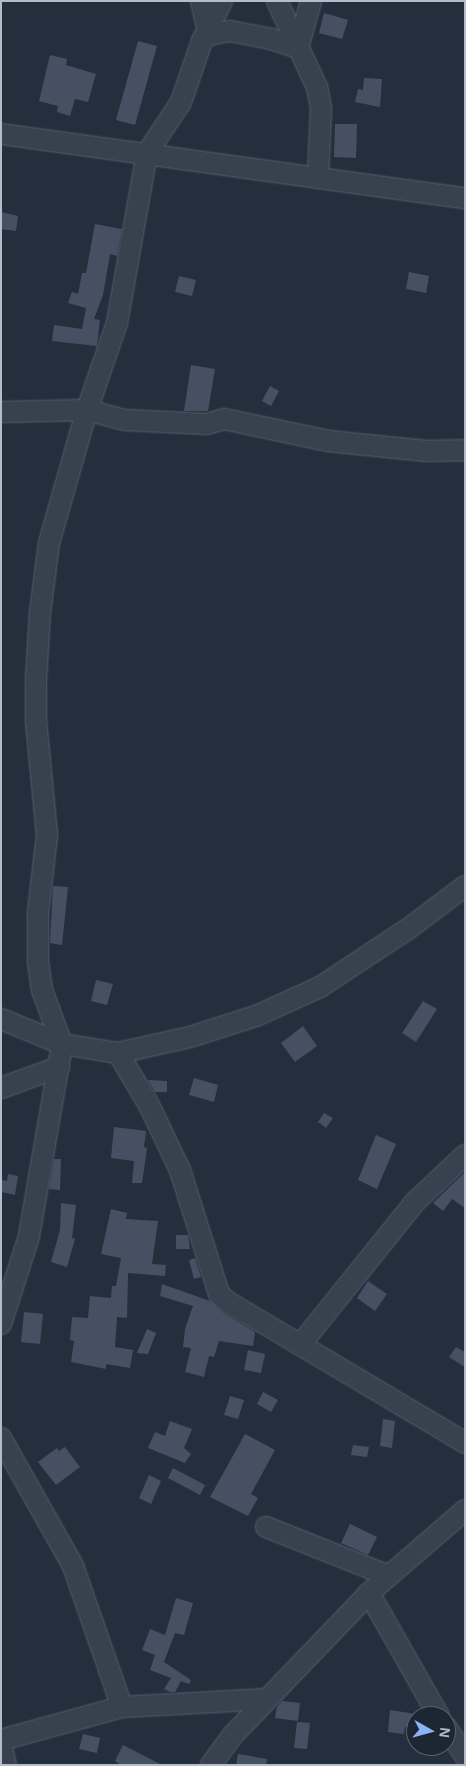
<!DOCTYPE html>
<style>
body{margin:0}
#map{position:relative;width:466px;height:1766px;overflow:hidden;background:#242f3e;font-family:Arial,sans-serif}
div>[style]{position:absolute}
[style*='--x']{left:calc(var(--x)*1px);top:calc(var(--y)*1px);width:calc(var(--w)*1px);rotate:calc(var(--a)*1deg)}
.building>*{inset:0;background:#455162}
.roads{filter:drop-shadow(0 0 1px #565f6c) drop-shadow(0 0 1px #565f6c)}
.minor>*{height:20px;margin:-10px;padding:0 10px;transform-origin:10px;border-radius:10px;background:#38414e}
span{translate:-50% -50%;white-space:nowrap;text-align:center;line-height:1.15;-webkit-text-stroke:5px #1d2633;paint-order:stroke}
.frame{position:absolute;inset:0;border:2px solid #b4bcc9;pointer-events:none}
.north{position:absolute;left:406px;top:1706px;width:50px;height:50px;box-sizing:border-box;background:#1d2633;border:1px solid #59626f;border-radius:50%;rotate:97deg;font-size:14px;font-weight:700;line-height:20px;text-align:center;color:#b4bcc9}
.north::after{content:'';display:block;margin:auto;width:18px;height:22px;background:#8ab4f8;clip-path:polygon(50% 0,100% 100%,50% 72%,0 100%)}
</style>
<div id="map">
<div class="building">
<div style="clip-path:polygon(324px 13px,348px 20px,342px 39px,319px 33px)"></div>
<div style="clip-path:polygon(138px 41px,157px 46px,135px 125px,116px 120px)"></div>
<div style="clip-path:polygon(50px 55px,67px 59px,66px 65px,96px 74px,88px 102px,75px 99px,70px 116px,57px 112px,58px 106px,39px 101px)"></div>
<div style="clip-path:polygon(364px 78px,382px 79px,380px 107px,355px 102px,358px 89px,363px 90px)"></div>
<div style="clip-path:polygon(335px 124px,357px 124px,356px 158px,334px 157px)"></div>
<div style="clip-path:polygon(1px 212px,18px 216px,16px 231px,1px 229px)"></div>
<div style="clip-path:polygon(95px 224px,122px 229px,117px 256px,110px 254px,103px 295px,94px 319px,100px 320px,97px 346px,52px 341px,54px 325px,82px 329px,86px 308px,68px 303px,72px 292px,78px 294px,82px 273px,86px 273px)"></div>
<div style="clip-path:polygon(409px 272px,429px 276px,426px 293px,406px 289px)"></div>
<div style="clip-path:polygon(179px 276px,196px 280px,192px 296px,175px 292px)"></div>
<div style="clip-path:polygon(191px 365px,215px 369px,208px 411px,184px 411px)"></div>
<div style="clip-path:polygon(270px 386px,279px 391px,271px 406px,262px 401px)"></div>
<div style="clip-path:polygon(53px 886px,68px 887px,62px 945px,50px 943px)"></div>
<div style="clip-path:polygon(96px 980px,113px 984px,107px 1005px,91px 1001px)"></div>
<div style="clip-path:polygon(423px 1001px,437px 1009px,416px 1042px,402px 1033px)"></div>
<div style="clip-path:polygon(303px 1026px,317px 1046px,295px 1062px,281px 1043px)"></div>
<div style="clip-path:polygon(194px 1078px,218px 1085px,214px 1102px,189px 1095px)"></div>
<div style="clip-path:polygon(148px 1080px,167px 1081px,167px 1092px,155px 1092px)"></div>
<div style="clip-path:polygon(324px 1113px,333px 1118px,326px 1128px,318px 1122px)"></div>
<div style="clip-path:polygon(114px 1127px,146px 1131px,144px 1147px,147px 1148px,142px 1183px,132px 1183px,134px 1161px,111px 1158px)"></div>
<div style="clip-path:polygon(376px 1135px,396px 1144px,377px 1189px,358px 1180px)"></div>
<div style="clip-path:polygon(54px 1159px,61px 1159px,60px 1190px,49px 1189px)"></div>
<div style="clip-path:polygon(465px 1172px,465px 1208px,452px 1199px,443px 1211px,433px 1203px)"></div>
<div style="clip-path:polygon(8px 1174px,18px 1176px,15px 1195px,1px 1192px,1px 1180px,7px 1181px)"></div>
<div style="clip-path:polygon(61px 1203px,76px 1205px,72px 1238px,75px 1239px,67px 1267px,51px 1262px,60px 1230px)"></div>
<div style="clip-path:polygon(111px 1209px,127px 1213px,126px 1219px,158px 1221px,152px 1264px,166px 1265px,165px 1276px,128px 1273px,127px 1318px,117px 1317px,115px 1347px,133px 1350px,130px 1368px,106px 1364px,106px 1369px,71px 1362px,74px 1341px,70px 1340px,72px 1317px,88px 1318px,90px 1296px,111px 1298px,112px 1286px,116px 1286px,121px 1258px,101px 1254px)"></div>
<div style="clip-path:polygon(176px 1235px,188px 1235px,190px 1249px,176px 1249px)"></div>
<div style="clip-path:polygon(195px 1258px,201px 1277px,194px 1279px,189px 1260px)"></div>
<div style="clip-path:polygon(368px 1281px,387px 1294px,375px 1311px,357px 1298px)"></div>
<div style="clip-path:polygon(162px 1284px,210px 1301px,222px 1312px,255px 1332px,253px 1346px,219px 1341px,214px 1357px,209px 1356px,204px 1377px,185px 1372px,191px 1348px,183px 1347px,185px 1329px,193px 1306px,160px 1296px)"></div>
<div style="clip-path:polygon(24px 1312px,43px 1314px,40px 1344px,21px 1342px)"></div>
<div style="clip-path:polygon(147px 1329px,156px 1333px,148px 1354px,137px 1353px)"></div>
<div style="clip-path:polygon(456px 1347px,465px 1352px,465px 1367px,449px 1357px)"></div>
<div style="clip-path:polygon(248px 1350px,265px 1354px,261px 1373px,244px 1370px)"></div>
<div style="clip-path:polygon(263px 1392px,278px 1400px,271px 1412px,257px 1404px)"></div>
<div style="clip-path:polygon(230px 1396px,244px 1400px,238px 1419px,224px 1415px)"></div>
<div style="clip-path:polygon(383px 1419px,395px 1421px,392px 1448px,380px 1446px)"></div>
<div style="clip-path:polygon(170px 1421px,192px 1429px,184px 1448px,191px 1454px,185px 1463px,148px 1448px,155px 1432px,165px 1436px)"></div>
<div style="clip-path:polygon(245px 1434px,275px 1450px,251px 1494px,258px 1498px,248px 1516px,210px 1497px)"></div>
<div style="clip-path:polygon(353px 1445px,369px 1447px,367px 1457px,351px 1455px)"></div>
<div style="clip-path:polygon(65px 1447px,80px 1467px,56px 1485px,38px 1462px,57px 1448px,59px 1451px)"></div>
<div style="clip-path:polygon(173px 1468px,205px 1485px,200px 1495px,168px 1478px)"></div>
<div style="clip-path:polygon(149px 1475px,161px 1481px,151px 1504px,139px 1498px)"></div>
<div style="clip-path:polygon(350px 1524px,377px 1537px,368px 1555px,341px 1543px)"></div>
<div style="clip-path:polygon(176px 1598px,193px 1603px,184px 1635px,175px 1633px,164px 1662px,191px 1680px,189px 1684px,181px 1681px,175px 1692px,170px 1692px,164px 1689px,171px 1678px,150px 1670px,155px 1655px,142px 1650px,150px 1629px,165px 1635px)"></div>
<div style="clip-path:polygon(282px 1701px,300px 1703px,298px 1721px,275px 1718px,277px 1707px)"></div>
<div style="clip-path:polygon(390px 1710px,416px 1714px,416px 1728px,405px 1727px,404px 1734px,388px 1732px)"></div>
<div style="clip-path:polygon(297px 1722px,310px 1723px,307px 1749px,294px 1748px)"></div>
<div style="clip-path:polygon(83px 1734px,100px 1738px,97px 1753px,79px 1749px)"></div>
<div style="clip-path:polygon(123px 1745px,162px 1765px,121px 1765px,115px 1761px)"></div>
<div style="clip-path:polygon(238px 1754px,267px 1759px,266px 1765px,236px 1765px)"></div>
</div>
<div class="roads">
<div class="minor">
<div style="--x:201;--y:1;--w:35;--a:77"></div>
<div style="--x:209;--y:35;--w:21;--a:-11"></div>
<div style="--x:230;--y:31;--w:42;--a:11"></div>
<div style="--x:271;--y:39;--w:28;--a:18"></div>
<div style="--x:298;--y:48;--w:49;--a:-74.5"></div>
<div style="--x:277;--y:1;--w:95;--a:65.1"></div>
<div style="--x:317;--y:87;--w:21;--a:79"></div>
<div style="--x:321;--y:108;--w:70;--a:92.5"></div>
<div style="--x:1;--y:134;--w:468;--a:7.9"></div>
<div style="--x:1;--y:412;--w:86;--a:-1.3"></div>
<div style="--x:87;--y:410;--w:39;--a:15"></div>
<div style="--x:125;--y:420;--w:82;--a:2.8"></div>
<div style="--x:207;--y:424;--w:18;--a:-16"></div>
<div style="--x:224;--y:419;--w:106;--a:11.9"></div>
<div style="--x:328;--y:441;--w:99;--a:5.8"></div>
<div style="--x:426;--y:451;--w:39;--a:-1"></div>
<div style="--x:1;--y:1019;--w:66;--a:22.3"></div>
<div style="--x:62;--y:1044;--w:57;--a:9.1"></div>
<div style="--x:118;--y:1053;--w:74;--a:-12.5"></div>
<div style="--x:190;--y:1037;--w:69;--a:-17.7"></div>
<div style="--x:256;--y:1016;--w:70;--a:-24.4"></div>
<div style="--x:320;--y:987;--w:110;--a:-33.5"></div>
<div style="--x:412;--y:926;--w:66;--a:-37"></div>
<div style="--x:118;--y:1053;--w:61;--a:59.2"></div>
<div style="--x:149;--y:1105;--w:72;--a:64.5"></div>
<div style="--x:180;--y:1170;--w:130;--a:72.5"></div>
<div style="--x:219;--y:1294;--w:12;--a:42"></div>
<div style="--x:228;--y:1302;--w:276;--a:30.7"></div>
<div style="--x:1;--y:1088;--w:62;--a:-19.9"></div>
<div style="--x:1;--y:1324;--w:92;--a:-72.3"></div>
<div style="--x:29;--y:1236;--w:195;--a:-80.2"></div>
<div style="--x:62;--y:1044;--w:58;--a:-110.3"></div>
<div style="--x:42;--y:990;--w:30;--a:-98"></div>
<div style="--x:38;--y:960;--w:47;--a:-90"></div>
<div style="--x:38;--y:913;--w:79;--a:-83.4"></div>
<div style="--x:47;--y:835;--w:116;--a:-95.5"></div>
<div style="--x:36;--y:720;--w:40;--a:-90"></div>
<div style="--x:36;--y:680;--w:67;--a:-86.6"></div>
<div style="--x:40;--y:613;--w:71;--a:-82.7"></div>
<div style="--x:49;--y:543;--w:138;--a:-74.1"></div>
<div style="--x:87;--y:410;--w:92;--a:-71"></div>
<div style="--x:117;--y:323;--w:173;--a:-80"></div>
<div style="--x:147;--y:153;--w:61;--a:-56.3"></div>
<div style="--x:181;--y:102;--w:65;--a:-71"></div>
<div style="--x:202;--y:41;--w:45;--a:-63.4"></div>
<div style="--x:300;--y:1345;--w:182;--a:-51.2"></div>
<div style="--x:414;--y:1203;--w:70;--a:-43.3"></div>
<div style="--x:1;--y:1438;--w:147;--a:60.6"></div>
<div style="--x:73;--y:1566;--w:149;--a:70.8"></div>
<div style="--x:266;--y:1527;--w:132;--a:21.7"></div>
<div style="--x:369;--y:1593;--w:142;--a:60.4"></div>
<div style="--x:446;--y:1727;--w:35;--a:57"></div>
<div style="--x:1;--y:1740;--w:125;--a:-15.3"></div>
<div style="--x:122;--y:1707;--w:146;--a:-3.1"></div>
<div style="--x:1;--y:1744;--w:22;--a:77"></div>
<div style="--x:211;--y:1765;--w:37;--a:-54"></div>
<div style="--x:233;--y:1735;--w:197;--a:-46.2"></div>
<div style="--x:369;--y:1593;--w:127;--a:-40.8"></div>
</div>
</div>
<div class="frame"></div>
<div class="north">N</div>
</div>
